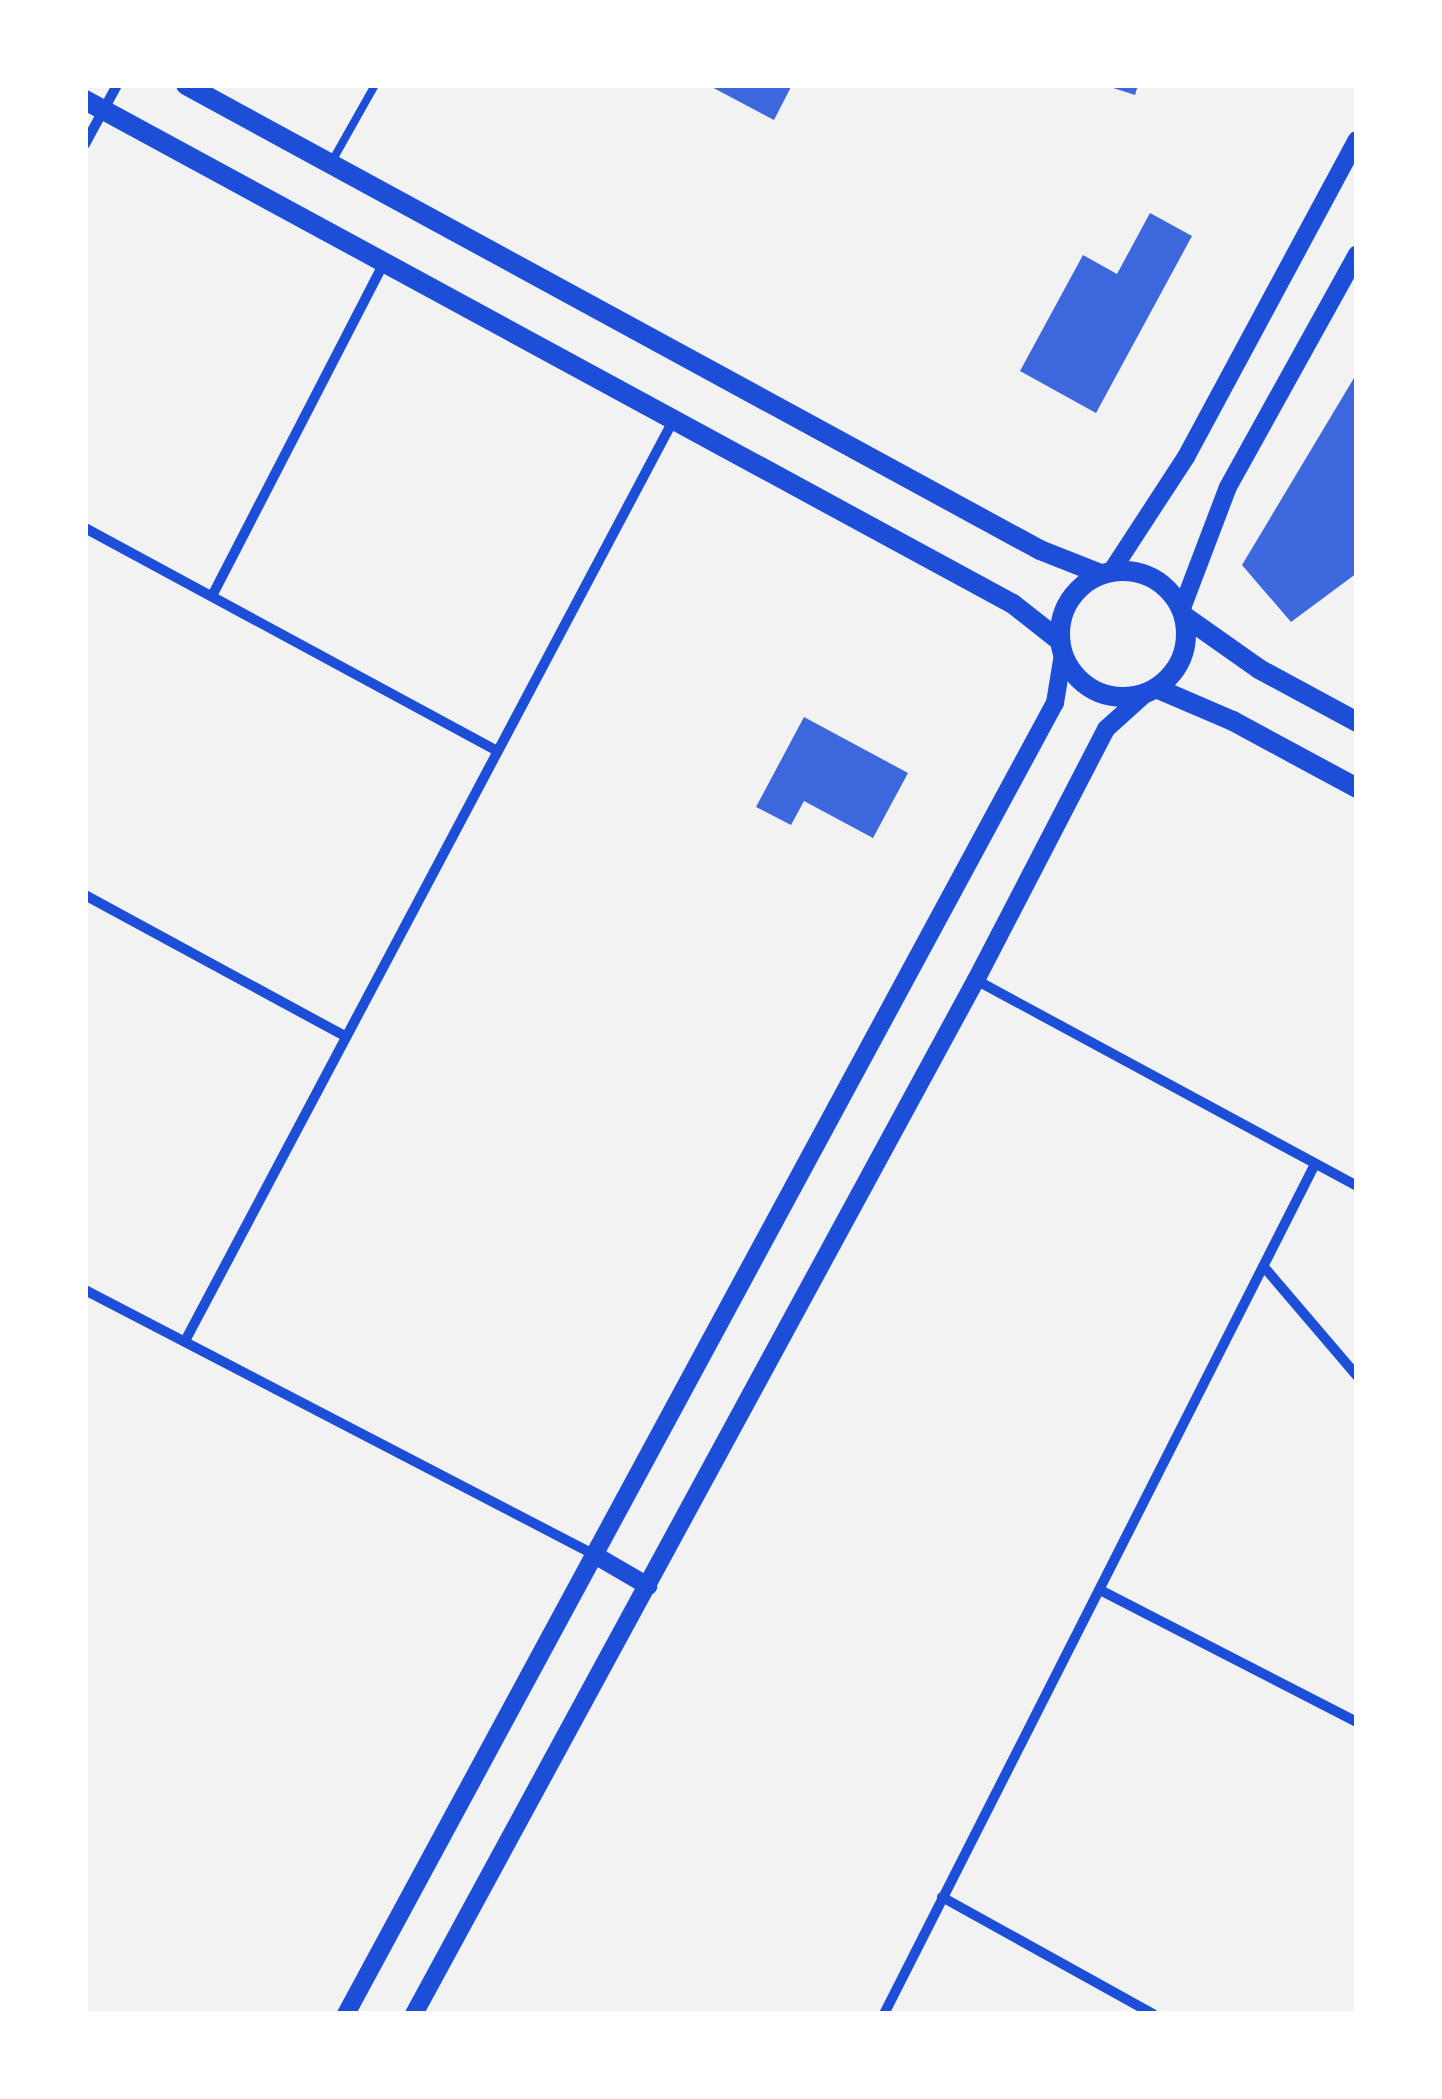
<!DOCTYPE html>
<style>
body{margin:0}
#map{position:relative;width:1442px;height:2099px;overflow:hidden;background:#f2f2f2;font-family:"Open Sans",sans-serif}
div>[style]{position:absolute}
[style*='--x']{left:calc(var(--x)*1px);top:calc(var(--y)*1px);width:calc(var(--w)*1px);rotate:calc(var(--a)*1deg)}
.building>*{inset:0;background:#3d67dc}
.service>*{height:8px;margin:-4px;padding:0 4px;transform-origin:4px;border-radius:4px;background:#1d4ed8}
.minor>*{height:10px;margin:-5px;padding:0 5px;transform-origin:5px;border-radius:5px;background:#1d4ed8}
.tertiary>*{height:18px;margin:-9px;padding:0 9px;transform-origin:9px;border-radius:9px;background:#1d4ed8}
.secondary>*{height:20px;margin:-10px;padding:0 10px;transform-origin:10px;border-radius:10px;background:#1d4ed8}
.secondary>.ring{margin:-10px;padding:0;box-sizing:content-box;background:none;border:20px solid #1d4ed8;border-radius:50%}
span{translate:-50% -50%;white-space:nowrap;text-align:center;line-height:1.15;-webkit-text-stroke:9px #fff;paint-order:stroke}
.frame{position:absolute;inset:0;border:88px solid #fff;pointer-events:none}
</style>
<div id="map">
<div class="building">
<div style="clip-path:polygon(708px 85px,792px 85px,774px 120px)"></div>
<div style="clip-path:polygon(1104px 85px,1138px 85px,1135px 95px)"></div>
<div style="clip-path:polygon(1150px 213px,1192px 236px,1096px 413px,1020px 371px,1083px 255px,1117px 274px)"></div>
<div style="clip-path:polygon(1357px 373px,1357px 573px,1291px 622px,1242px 565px)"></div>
<div style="clip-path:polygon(804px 717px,908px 773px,873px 838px,804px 801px,791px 825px,756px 807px)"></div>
</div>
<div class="service">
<div style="--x:331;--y:163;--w:90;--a:-60.6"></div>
</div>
<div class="minor">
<div style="--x:85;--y:144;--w:67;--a:-61.5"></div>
<div style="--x:85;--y:528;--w:469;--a:28.4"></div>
<div style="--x:212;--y:596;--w:377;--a:-62.7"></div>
<div style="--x:85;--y:895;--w:297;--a:28.5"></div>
<div style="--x:976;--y:980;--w:433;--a:28.4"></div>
<div style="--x:1264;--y:1267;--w:143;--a:49.5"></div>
<div style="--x:85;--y:1290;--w:573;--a:27.46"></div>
<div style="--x:185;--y:1341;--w:1044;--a:-62.06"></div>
<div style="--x:1102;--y:1591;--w:287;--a:27.2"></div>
<div style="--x:942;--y:1897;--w:241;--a:29"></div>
<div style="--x:884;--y:2014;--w:953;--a:-63.11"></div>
</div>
<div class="tertiary">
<div style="--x:1111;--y:572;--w:137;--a:-56.9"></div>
<div style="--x:1186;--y:457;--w:360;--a:-61.7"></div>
<div style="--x:1182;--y:608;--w:129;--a:-69.2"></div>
<div style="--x:1228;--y:487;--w:266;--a:-61"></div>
<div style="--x:593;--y:1554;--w:64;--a:30.2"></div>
<div style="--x:346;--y:2014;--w:1490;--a:-61.6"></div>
<div style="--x:1055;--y:703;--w:50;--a:-80.7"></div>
<div style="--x:414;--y:2014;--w:1177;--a:-61.48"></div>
<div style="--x:976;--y:980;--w:283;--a:-62.6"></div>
<div style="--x:1106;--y:729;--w:54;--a:-42"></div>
</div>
<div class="secondary">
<div style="--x:186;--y:85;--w:972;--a:28.57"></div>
<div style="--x:1040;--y:550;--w:66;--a:21.5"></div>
<div style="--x:85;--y:100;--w:1056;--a:28.51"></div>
<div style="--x:1013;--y:604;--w:60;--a:38.2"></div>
<div class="ring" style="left:1060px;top:571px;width:106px;height:106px"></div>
<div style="--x:1184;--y:616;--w:92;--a:35.2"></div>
<div style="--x:1259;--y:669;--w:111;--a:28.4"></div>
<div style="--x:1156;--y:688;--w:84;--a:23.2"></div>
<div style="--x:1233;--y:721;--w:141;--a:28.4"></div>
</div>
<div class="frame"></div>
</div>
